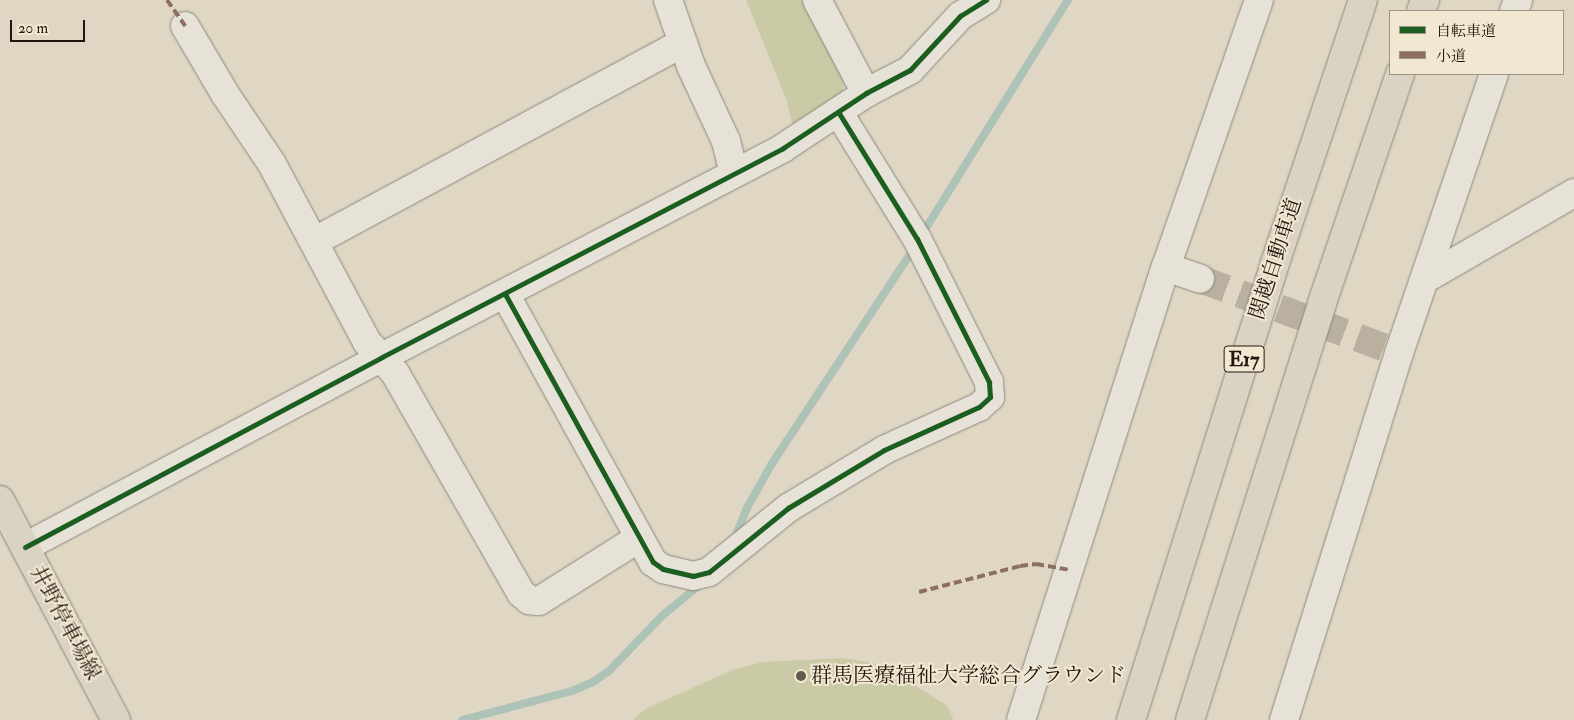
<!DOCTYPE html>
<meta charset="utf-8">
<style>
body{margin:0}
#map{position:relative;width:1574px;height:720px;overflow:hidden;background:#dfd7c4;font-family:"IM FELL Double Pica","Noto Serif JP",serif}
div>[style]{position:absolute}
[style*='--x']{left:calc(var(--x)*1px);top:calc(var(--y)*1px);width:calc(var(--w)*1px);rotate:calc(var(--a)*1deg)}
.green>*{inset:0;background:#cacaa6}
.stream>*{height:8px;margin:-4px;padding:0 4px;transform-origin:4px;border-radius:4px;background:#adc3b7}
.minor-tunnel>*{height:28px;margin-top:-14px;transform-origin:0;background:repeating-linear-gradient(90deg,#b9b0a0 0 28px,transparent 0 42px)}
.roads{filter:drop-shadow(0 0 1px #8e877c) drop-shadow(0 0 1px #8e877c)}
.minor>*{height:28px;margin:-14px;padding:0 14px;transform-origin:14px;border-radius:14px;background:#e6e2d8}
.major>*{height:28px;margin:-14px;padding:0 14px;transform-origin:14px;border-radius:14px;background:#dad2c3}
.highway>*{height:28px;margin:-14px;padding:0 14px;transform-origin:14px;border-radius:14px;background:#dad2c3}
.quiet>*{height:4px;margin-top:-2px;transform-origin:0;background:repeating-linear-gradient(90deg,#8d6e63 0 8px,transparent 0 12px)}
.cycleway>*{height:5px;margin:-2.5px;padding:0 2.5px;transform-origin:2.5px;border-radius:2.5px;background:#1b5e20}
.dots>*{width:14px;height:14px;translate:-50% -50%;box-sizing:border-box;border:2px solid #f2e8d1;border-radius:50%}
span{translate:-50% -50%;white-space:nowrap;text-align:center;line-height:1.15;-webkit-text-stroke:4px #f2e8d1;paint-order:stroke}
.shield-label span{padding:1px 4px;background:#f2e8d1;border:1px solid;border-radius:4px;-webkit-text-stroke-width:0}
.shield-label{font-size:20px;color:#20160f;font-weight:700}
.street-label{font-size:21px;color:#20160f}
.poi-label{font-size:21px;color:#20160f}
.left{translate:0 -50%;text-align:left}
.legend{position:absolute;left:1389px;top:10px;width:175px;height:65px;box-sizing:border-box;background:#f2e8d1;border:1px solid #9e9483;margin:0;padding:6px 9px;list-style:none;font-size:15px;color:#20160f}
.legend li{display:flex;align-items:center;gap:10px;height:25px}
.legend b{width:25px;border:1px solid #9e9483}
.scale{position:absolute;left:10px;top:20px;width:75px;height:22px;box-sizing:border-box;border:2px solid #20160f;border-top:0;padding-left:6px;font-size:15px;line-height:18px;white-space:nowrap;color:#20160f;-webkit-text-stroke:4px #f2e8d1;paint-order:stroke}
</style>
<div id="map">
<div class="green">
<div style="clip-path:polygon(746px 0,806px 0,845px 78px,842px 95px,792px 124px,787px 101px)"></div>
<div style="clip-path:polygon(843px 658px,869px 662px,889px 669px,946px 705px,953px 717px,952px 720px,632px 720px,647px 708px,735px 669px,763px 662px)"></div>
</div>
<div class="stream">
<div style="--x:921;--y:236;--w:278;--a:-58.1"></div>
<div style="--x:734;--y:540;--w:35;--a:-68"></div>
<div style="--x:747;--y:508;--w:49;--a:-60.8"></div>
<div style="--x:771;--y:465;--w:260;--a:-56.6"></div>
<div style="--x:462;--y:720;--w:114;--a:-14.8"></div>
<div style="--x:572;--y:691;--w:23;--a:-23"></div>
<div style="--x:593;--y:682;--w:19;--a:-35"></div>
<div style="--x:609;--y:671;--w:76;--a:-46.1"></div>
<div style="--x:662;--y:616;--w:53;--a:-39.7"></div>
</div>
<div class="minor-tunnel">
<div style="--x:1200;--y:279;--w:212;--a:20.4"></div>
</div>
<div class="roads">
<div class="minor">
<div style="--x:668;--y:0;--w:70;--a:70.8"></div>
<div style="--x:691;--y:66;--w:83;--a:65"></div>
<div style="--x:726;--y:141;--w:33;--a:76"></div>
<div style="--x:817;--y:0;--w:105;--a:62.2"></div>
<div style="--x:1514;--y:11;--w:12;--a:-70"></div>
<div style="--x:185;--y:26;--w:79;--a:59.5"></div>
<div style="--x:225;--y:94;--w:84;--a:56.1"></div>
<div style="--x:272;--y:164;--w:202;--a:61.9"></div>
<div style="--x:367;--y:342;--w:42;--a:47.9"></div>
<div style="--x:395;--y:373;--w:254;--a:60.2"></div>
<div style="--x:521;--y:593;--w:11;--a:41"></div>
<div style="--x:529;--y:600;--w:10;--a:6"></div>
<div style="--x:539;--y:601;--w:118;--a:-32.2"></div>
<div style="--x:315;--y:241;--w:418;--a:-28.3"></div>
<div style="--x:1166;--y:267;--w:36;--a:19"></div>
<div style="--x:1425;--y:279;--w:172;--a:-30"></div>
<div style="--x:505;--y:294;--w:306;--a:61.1"></div>
<div style="--x:653;--y:562;--w:12;--a:35"></div>
<div style="--x:663;--y:569;--w:31;--a:13"></div>
<div style="--x:693;--y:576;--w:16;--a:-14"></div>
<div style="--x:709;--y:572;--w:102;--a:-39"></div>
<div style="--x:788;--y:508;--w:112;--a:-31.1"></div>
<div style="--x:884;--y:450;--w:104;--a:-24.4"></div>
<div style="--x:979;--y:407;--w:15;--a:-42"></div>
<div style="--x:990;--y:397;--w:15;--a:-94"></div>
<div style="--x:989;--y:382;--w:160;--a:-116.7"></div>
<div style="--x:917;--y:239;--w:148;--a:-121.8"></div>
<div style="--x:25;--y:547;--w:404;--a:-28"></div>
<div style="--x:382;--y:357;--w:452;--a:-27.5"></div>
<div style="--x:783;--y:148;--w:100;--a:-33.5"></div>
<div style="--x:866;--y:93;--w:50;--a:-27.6"></div>
<div style="--x:910;--y:70;--w:74;--a:-47.2"></div>
<div style="--x:960;--y:16;--w:31;--a:-32"></div>
<div style="--x:1021;--y:720;--w:476;--a:-72.3"></div>
<div style="--x:1166;--y:267;--w:283;--a:-70.8"></div>
<div style="--x:1284;--y:720;--w:385;--a:-72.6"></div>
<div style="--x:1399;--y:353;--w:295;--a:-71.2"></div>
</div>
<div class="major">
<div style="--x:0;--y:500;--w:249;--a:62.2"></div>
</div>
<div class="highway">
<div style="--x:1421;--y:11;--w:12;--a:-70"></div>
<div style="--x:1131;--y:720;--w:479;--a:-72.5"></div>
<div style="--x:1275;--y:263;--w:277;--a:-71.5"></div>
<div style="--x:1190;--y:720;--w:437;--a:-72.4"></div>
<div style="--x:1322;--y:303;--w:242;--a:-71.2"></div>
</div>
</div>
<div class="quiet">
<div style="--x:167;--y:0;--w:32;--a:55"></div>
<div style="--x:919;--y:592;--w:104;--a:-14.4"></div>
<div style="--x:1020;--y:566;--w:16;--a:-7"></div>
<div style="--x:1036;--y:564;--w:34;--a:10"></div>
</div>
<div class="cycleway">
<div style="--x:505;--y:294;--w:306;--a:61.1"></div>
<div style="--x:653;--y:562;--w:12;--a:35"></div>
<div style="--x:663;--y:569;--w:31;--a:13"></div>
<div style="--x:693;--y:576;--w:16;--a:-14"></div>
<div style="--x:709;--y:572;--w:102;--a:-39"></div>
<div style="--x:788;--y:508;--w:112;--a:-31.1"></div>
<div style="--x:884;--y:450;--w:104;--a:-24.4"></div>
<div style="--x:979;--y:407;--w:15;--a:-42"></div>
<div style="--x:990;--y:397;--w:15;--a:-94"></div>
<div style="--x:989;--y:382;--w:160;--a:-116.7"></div>
<div style="--x:917;--y:239;--w:148;--a:-121.8"></div>
<div style="--x:25;--y:547;--w:404;--a:-28"></div>
<div style="--x:382;--y:357;--w:452;--a:-27.5"></div>
<div style="--x:783;--y:148;--w:100;--a:-33.5"></div>
<div style="--x:866;--y:93;--w:50;--a:-27.6"></div>
<div style="--x:910;--y:70;--w:74;--a:-47.2"></div>
<div style="--x:960;--y:16;--w:31;--a:-32"></div>
</div>
<div class="dots">
<div style="left:801px;top:676px;background:#635a4e"></div>
</div>
<div class="shield-label">
<span style="left:1244px;top:359px">E17</span>
</div>
<div class="street-label">
<span style="left:1276px;top:259px;rotate:-72deg">関越自動車道</span>
<span style="left:65px;top:623px;rotate:62deg">井野停車場線</span>
</div>
<div class="poi-label">
<span class="left" style="left:811px;top:676px">群馬医療福祉大学総合グラウンド</span>
</div>
<ul class="legend">
<li><b style="height:6px;background:#1b5e20"></b>自転車道</li>
<li><b style="height:6px;background:#8d6e63"></b>小道</li>
</ul>
<div class="scale">20 m</div>
</div>
